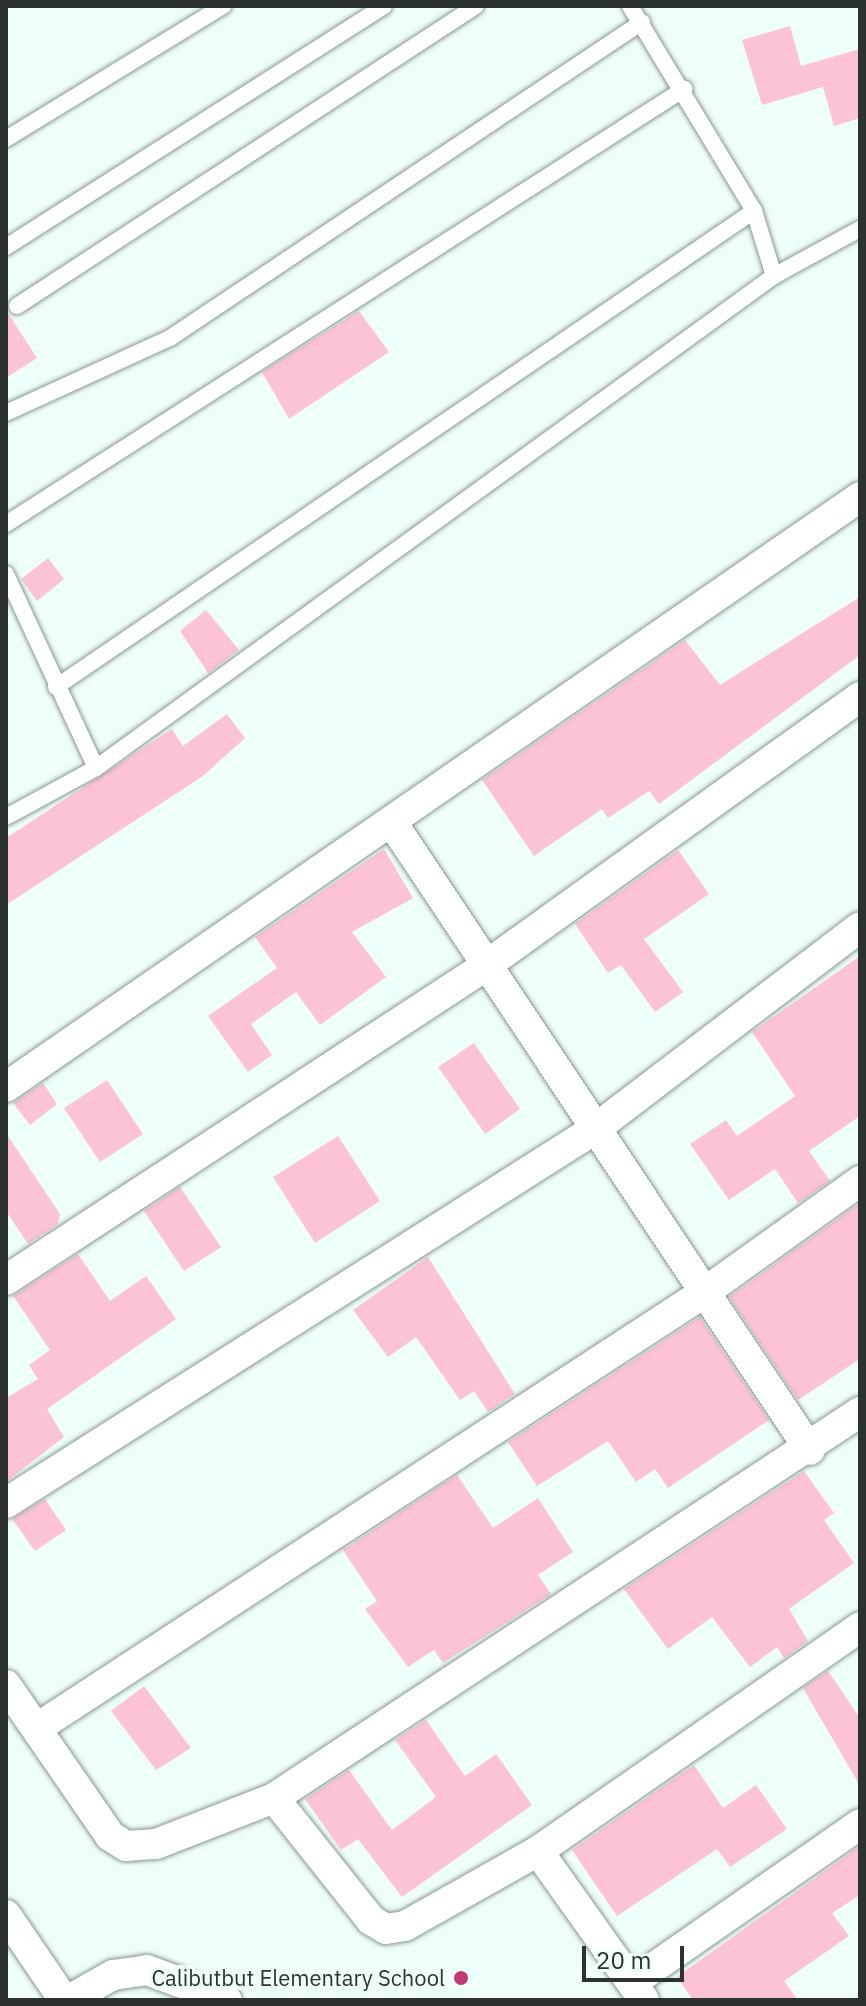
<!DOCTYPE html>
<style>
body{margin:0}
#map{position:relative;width:866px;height:2006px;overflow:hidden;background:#eefef9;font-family:"IBM Plex Sans",sans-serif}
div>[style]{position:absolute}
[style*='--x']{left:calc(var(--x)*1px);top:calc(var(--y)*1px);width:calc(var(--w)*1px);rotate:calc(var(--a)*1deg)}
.building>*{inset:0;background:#fcc3d6}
.roads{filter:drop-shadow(0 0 2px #899793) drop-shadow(0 0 2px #899793)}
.service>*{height:16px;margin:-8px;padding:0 8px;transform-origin:8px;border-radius:8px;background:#fff}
.minor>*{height:30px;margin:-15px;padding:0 15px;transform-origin:15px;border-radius:15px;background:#fff}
.dots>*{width:22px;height:22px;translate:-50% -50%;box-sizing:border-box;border:4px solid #eefef9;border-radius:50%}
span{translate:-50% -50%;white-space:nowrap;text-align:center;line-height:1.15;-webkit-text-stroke:8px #eefef9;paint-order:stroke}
.poi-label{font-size:22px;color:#2c3230}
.right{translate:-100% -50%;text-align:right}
.frame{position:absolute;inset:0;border:8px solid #2c3230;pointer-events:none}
.scale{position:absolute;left:582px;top:1946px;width:102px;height:36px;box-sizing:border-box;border:4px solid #2c3230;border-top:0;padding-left:10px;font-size:24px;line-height:28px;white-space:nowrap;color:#2c3230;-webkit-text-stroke:6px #eefef9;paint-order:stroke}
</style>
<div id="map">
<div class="building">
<div style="clip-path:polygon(790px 26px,801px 66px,860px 49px,860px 118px,834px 126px,823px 87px,762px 105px,742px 40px)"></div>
<div style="clip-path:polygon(6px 310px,37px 358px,6px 378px)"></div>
<div style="clip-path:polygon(359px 311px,389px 352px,289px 419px,262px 372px)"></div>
<div style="clip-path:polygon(48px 558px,64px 579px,37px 601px,21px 579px)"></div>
<div style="clip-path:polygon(860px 597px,860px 655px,659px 804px,649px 791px,608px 818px,602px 809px,534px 856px,482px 780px,685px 640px,720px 685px)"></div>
<div style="clip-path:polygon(206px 610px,239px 650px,208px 673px,180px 631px)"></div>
<div style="clip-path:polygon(227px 714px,245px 738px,203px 776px,6px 905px,6px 838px,172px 729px,183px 746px)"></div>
<div style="clip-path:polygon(384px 849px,413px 898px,352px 932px,386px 977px,320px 1025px,296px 992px,251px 1024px,272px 1055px,248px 1072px,208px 1016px,277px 968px,255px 937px)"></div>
<div style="clip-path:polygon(678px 850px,709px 894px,644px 939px,683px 992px,655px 1012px,621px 965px,608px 973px,575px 924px)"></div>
<div style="clip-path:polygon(860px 956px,860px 1116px,809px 1151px,830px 1181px,798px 1203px,775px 1169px,729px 1200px,690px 1144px,726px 1120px,737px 1136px,795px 1096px,752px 1032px)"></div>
<div style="clip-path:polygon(474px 1043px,520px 1109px,485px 1134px,438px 1067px)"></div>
<div style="clip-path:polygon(107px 1080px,143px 1134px,100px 1162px,64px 1108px)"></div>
<div style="clip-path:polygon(43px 1083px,57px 1104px,30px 1125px,13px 1103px)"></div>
<div style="clip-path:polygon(6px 1133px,60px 1214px,58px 1224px,28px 1244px,6px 1211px)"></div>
<div style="clip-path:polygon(338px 1136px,380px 1201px,315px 1243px,273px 1177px)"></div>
<div style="clip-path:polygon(180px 1187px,221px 1247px,184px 1271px,144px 1211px)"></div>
<div style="clip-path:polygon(860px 1203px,860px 1359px,798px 1400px,729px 1297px)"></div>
<div style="clip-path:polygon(78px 1254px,110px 1301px,146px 1276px,176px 1319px,47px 1409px,64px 1437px,6px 1482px,6px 1398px,38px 1379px,29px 1365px,50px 1350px,13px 1296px)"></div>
<div style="clip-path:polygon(428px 1257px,515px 1394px,488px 1412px,474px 1391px,460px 1400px,416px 1337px,388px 1357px,353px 1310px)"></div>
<div style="clip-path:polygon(700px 1317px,769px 1420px,668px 1488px,655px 1469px,636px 1482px,608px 1441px,537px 1486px,508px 1442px)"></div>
<div style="clip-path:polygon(804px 1471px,834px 1513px,824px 1520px,854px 1563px,789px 1609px,808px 1641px,784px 1658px,777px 1647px,750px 1667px,712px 1617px,668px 1649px,624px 1589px)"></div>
<div style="clip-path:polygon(457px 1475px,493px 1528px,538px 1498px,573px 1552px,538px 1575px,551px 1594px,443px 1663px,434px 1650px,408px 1667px,365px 1609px,377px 1601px,343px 1550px)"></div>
<div style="clip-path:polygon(45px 1499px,66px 1530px,35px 1551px,12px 1519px)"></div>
<div style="clip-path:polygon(828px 1671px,860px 1718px,860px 1786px,803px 1688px)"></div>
<div style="clip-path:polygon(144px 1686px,191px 1748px,156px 1770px,111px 1711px)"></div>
<div style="clip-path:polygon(426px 1720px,465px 1776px,496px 1754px,532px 1805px,402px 1897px,358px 1839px,341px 1850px,305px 1799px,349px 1770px,392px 1830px,436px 1797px,395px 1740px)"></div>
<div style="clip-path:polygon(694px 1765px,723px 1808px,756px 1785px,787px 1829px,730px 1867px,717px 1849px,617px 1916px,572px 1850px)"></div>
<div style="clip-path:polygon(860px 1846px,860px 1895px,832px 1913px,849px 1936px,784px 1981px,798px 2000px,693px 2000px,677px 1977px)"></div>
</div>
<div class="roads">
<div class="service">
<div style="--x:630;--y:6;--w:240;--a:58.8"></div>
<div style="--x:754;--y:211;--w:68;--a:72.9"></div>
<div style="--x:6;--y:139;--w:255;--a:-31.5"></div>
<div style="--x:6;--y:247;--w:448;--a:-32.5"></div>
<div style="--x:17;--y:306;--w:548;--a:-33.17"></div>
<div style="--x:6;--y:413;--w:180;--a:-24.6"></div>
<div style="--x:170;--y:338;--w:568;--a:-33.8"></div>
<div style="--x:6;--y:524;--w:806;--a:-32.68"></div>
<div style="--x:6;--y:574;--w:214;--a:65.1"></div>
<div style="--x:56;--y:687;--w:845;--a:-34.29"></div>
<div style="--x:6;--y:817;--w:102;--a:-28.6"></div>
<div style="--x:96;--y:768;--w:838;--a:-35.97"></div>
<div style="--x:774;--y:276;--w:98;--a:-28.7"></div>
</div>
<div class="minor">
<div style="--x:393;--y:824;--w:752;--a:56.33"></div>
<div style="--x:6;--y:1087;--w:1038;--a:-34.64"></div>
<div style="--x:6;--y:1280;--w:571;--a:-33.22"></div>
<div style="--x:484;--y:967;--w:463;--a:-35.7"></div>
<div style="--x:6;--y:1503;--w:698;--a:-32.41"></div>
<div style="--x:595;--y:1129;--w:333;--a:-37.3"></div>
<div style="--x:6;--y:1685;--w:183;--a:55.4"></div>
<div style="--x:110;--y:1836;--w:19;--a:32"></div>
<div style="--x:126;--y:1846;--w:30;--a:-4"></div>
<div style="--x:156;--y:1844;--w:127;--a:-21.3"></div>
<div style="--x:274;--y:1798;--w:702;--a:-33.37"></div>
<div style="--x:37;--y:1728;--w:798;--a:-33.13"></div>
<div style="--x:705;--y:1292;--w:191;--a:-35.6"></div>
<div style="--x:274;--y:1798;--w:156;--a:51.5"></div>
<div style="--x:371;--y:1920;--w:17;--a:31"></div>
<div style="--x:386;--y:1929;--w:19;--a:-9"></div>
<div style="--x:405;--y:1926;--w:153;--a:-29.4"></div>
<div style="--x:538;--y:1851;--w:392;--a:-34.8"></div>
<div style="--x:538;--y:1851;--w:183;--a:54.6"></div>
<div style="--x:6;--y:1915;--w:103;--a:55.7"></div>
<div style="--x:633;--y:1982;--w:277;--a:-34.8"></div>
<div style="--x:69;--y:2000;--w:51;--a:-29.6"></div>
<div style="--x:113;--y:1975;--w:34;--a:-8"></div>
<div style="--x:147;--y:1970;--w:85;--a:20.6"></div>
</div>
</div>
<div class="dots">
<div style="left:461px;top:1978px;background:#c13a78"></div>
</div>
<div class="poi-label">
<span class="right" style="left:445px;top:1978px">Calibutbut Elementary School</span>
</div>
<div class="frame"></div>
<div class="scale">20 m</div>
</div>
